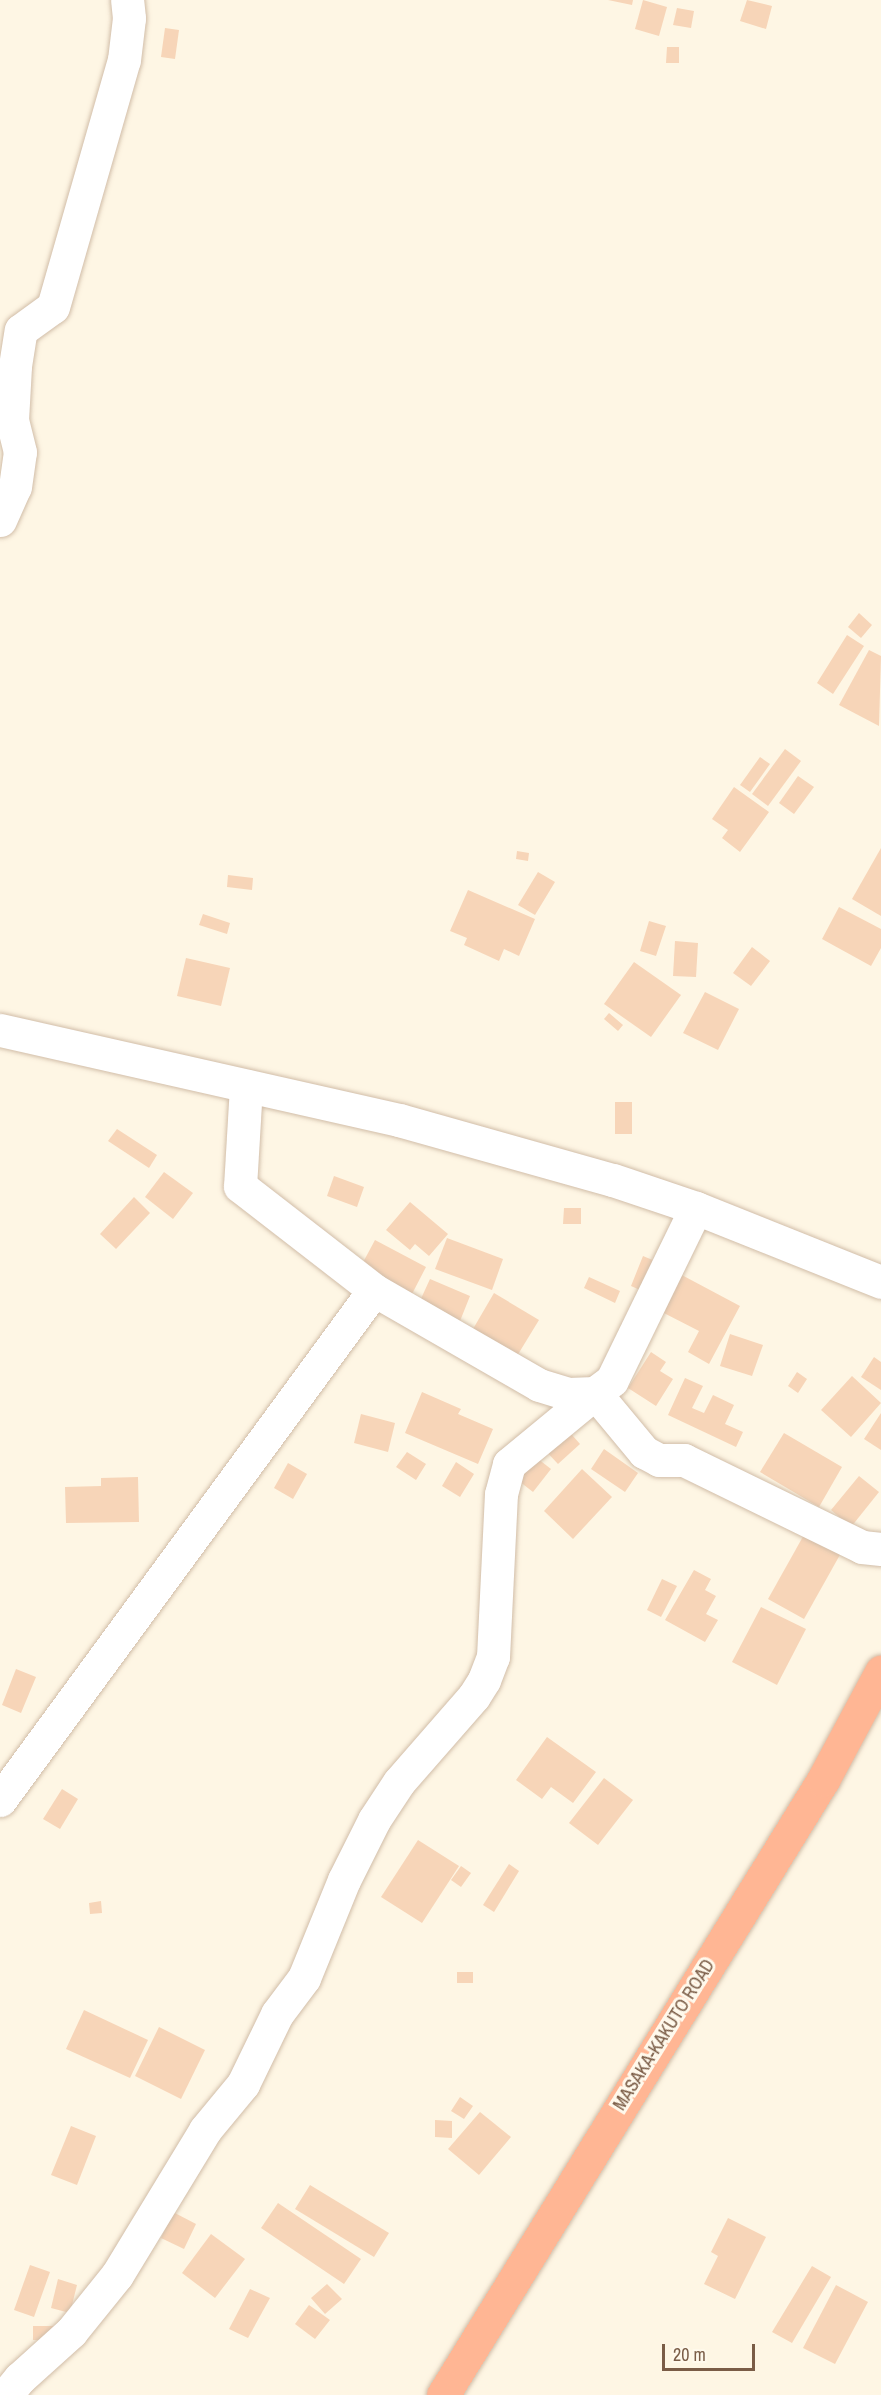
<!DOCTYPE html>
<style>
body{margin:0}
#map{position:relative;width:881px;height:2395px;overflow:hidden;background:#fef6e4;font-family:"Archivo Narrow",sans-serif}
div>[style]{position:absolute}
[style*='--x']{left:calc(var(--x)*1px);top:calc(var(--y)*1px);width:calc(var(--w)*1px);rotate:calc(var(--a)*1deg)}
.building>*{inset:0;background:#f7d5b8}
.roads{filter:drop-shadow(0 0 2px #d1bda8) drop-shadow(0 0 2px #d1bda8)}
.minor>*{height:33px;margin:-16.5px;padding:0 16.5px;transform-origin:16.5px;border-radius:16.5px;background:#fff}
.highway>*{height:33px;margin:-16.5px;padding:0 16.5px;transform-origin:16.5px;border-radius:16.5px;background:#ffb694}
span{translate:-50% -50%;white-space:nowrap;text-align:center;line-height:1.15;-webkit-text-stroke:6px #fff9ec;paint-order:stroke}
.street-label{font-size:18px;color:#7a5c46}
.scale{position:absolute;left:662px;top:2344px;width:93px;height:27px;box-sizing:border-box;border:3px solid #7a5c46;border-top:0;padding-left:8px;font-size:18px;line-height:21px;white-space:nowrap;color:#7a5c46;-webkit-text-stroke:4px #fff9ec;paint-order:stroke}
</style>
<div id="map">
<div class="building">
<div style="clip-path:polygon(608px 0,633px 0,632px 5px)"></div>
<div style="clip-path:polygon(643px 0,667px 7px,659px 36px,635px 29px)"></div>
<div style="clip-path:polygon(747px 0,772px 6px,766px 29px,740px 21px)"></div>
<div style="clip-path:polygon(677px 8px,694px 11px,691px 28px,673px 25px)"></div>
<div style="clip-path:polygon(165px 28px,179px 30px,175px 59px,161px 57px)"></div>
<div style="clip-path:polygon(667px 47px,679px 47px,679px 63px,666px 63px)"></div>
<div style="clip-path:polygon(859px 613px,872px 625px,861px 638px,848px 627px)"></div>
<div style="clip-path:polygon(847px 635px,864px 646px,833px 694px,817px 683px)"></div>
<div style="clip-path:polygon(869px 650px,881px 656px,879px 726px,839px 705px)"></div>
<div style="clip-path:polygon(785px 749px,801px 761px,768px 806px,752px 794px)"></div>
<div style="clip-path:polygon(760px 757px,770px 764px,750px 792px,740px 785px)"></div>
<div style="clip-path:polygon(798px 776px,814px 787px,794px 814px,779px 803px)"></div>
<div style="clip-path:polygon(734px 787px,769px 812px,740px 852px,722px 838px,728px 830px,712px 819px)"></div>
<div style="clip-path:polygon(881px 848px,881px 916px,852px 899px)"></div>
<div style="clip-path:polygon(517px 851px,529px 853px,528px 861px,516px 859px)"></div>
<div style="clip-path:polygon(538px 872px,555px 882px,535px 915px,518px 905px)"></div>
<div style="clip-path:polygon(228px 875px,253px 878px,252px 890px,227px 887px)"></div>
<div style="clip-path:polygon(468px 890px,535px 919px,519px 956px,504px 949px,499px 961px,464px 945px,467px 938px,450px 931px)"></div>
<div style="clip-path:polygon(839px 907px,881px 929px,881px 948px,871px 966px,822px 939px)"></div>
<div style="clip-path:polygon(203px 914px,230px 923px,227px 934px,199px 925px)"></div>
<div style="clip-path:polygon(649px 921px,666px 926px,656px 956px,640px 951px)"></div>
<div style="clip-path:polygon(675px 941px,698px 943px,696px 977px,673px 976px)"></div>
<div style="clip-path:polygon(752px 947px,770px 961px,751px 986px,733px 973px)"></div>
<div style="clip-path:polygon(186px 958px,230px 968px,221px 1006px,177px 996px)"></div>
<div style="clip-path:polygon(634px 962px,681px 995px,651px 1037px,604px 1004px)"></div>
<div style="clip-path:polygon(705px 992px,739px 1009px,718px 1050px,683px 1033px)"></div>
<div style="clip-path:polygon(609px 1013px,623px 1025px,618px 1031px,604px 1019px)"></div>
<div style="clip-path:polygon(615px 1102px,632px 1102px,632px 1134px,615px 1134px)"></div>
<div style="clip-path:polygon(117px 1129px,157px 1155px,149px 1168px,108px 1141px)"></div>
<div style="clip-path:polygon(164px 1172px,193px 1193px,173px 1219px,145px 1197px)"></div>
<div style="clip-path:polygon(334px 1176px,364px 1187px,357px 1207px,327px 1196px)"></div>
<div style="clip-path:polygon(134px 1197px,150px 1213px,116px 1249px,100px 1234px)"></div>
<div style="clip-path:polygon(410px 1202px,448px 1234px,429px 1256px,415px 1244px,410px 1250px,386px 1230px)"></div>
<div style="clip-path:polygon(564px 1208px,581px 1208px,581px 1224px,563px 1224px)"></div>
<div style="clip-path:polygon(447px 1238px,503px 1259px,492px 1290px,435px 1269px)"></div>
<div style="clip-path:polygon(375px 1240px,426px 1267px,412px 1294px,360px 1268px)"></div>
<div style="clip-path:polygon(643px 1256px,662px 1264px,649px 1294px,631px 1286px)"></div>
<div style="clip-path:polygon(678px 1273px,740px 1306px,709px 1364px,688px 1352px,699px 1331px,658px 1310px)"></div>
<div style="clip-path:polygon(589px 1277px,620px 1291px,615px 1303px,584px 1288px)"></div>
<div style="clip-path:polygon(430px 1279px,470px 1296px,460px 1321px,419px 1303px)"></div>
<div style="clip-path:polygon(494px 1293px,539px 1320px,517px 1356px,473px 1329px)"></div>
<div style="clip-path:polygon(730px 1334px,763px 1345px,752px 1376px,720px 1366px)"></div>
<div style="clip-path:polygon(651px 1352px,666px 1362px,660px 1371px,673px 1379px,656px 1406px,628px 1388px)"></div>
<div style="clip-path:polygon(874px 1357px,881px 1362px,881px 1390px,861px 1377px)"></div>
<div style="clip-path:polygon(797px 1372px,807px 1379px,798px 1393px,788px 1386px)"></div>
<div style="clip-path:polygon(852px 1376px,881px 1403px,851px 1437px,821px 1410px)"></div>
<div style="clip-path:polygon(685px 1378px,703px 1386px,692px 1408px,704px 1413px,713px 1395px,734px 1405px,725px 1424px,743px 1432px,736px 1447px,668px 1415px)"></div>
<div style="clip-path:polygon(422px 1392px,461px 1409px,458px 1414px,493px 1429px,478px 1464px,405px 1433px)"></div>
<div style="clip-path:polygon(881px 1413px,881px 1450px,864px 1439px)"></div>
<div style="clip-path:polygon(361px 1414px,395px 1423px,388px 1452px,354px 1443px)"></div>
<div style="clip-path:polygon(565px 1427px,580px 1444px,558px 1464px,543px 1448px)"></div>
<div style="clip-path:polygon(784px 1433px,842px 1467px,819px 1507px,760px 1472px)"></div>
<div style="clip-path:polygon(604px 1449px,638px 1473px,625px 1492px,591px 1469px)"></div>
<div style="clip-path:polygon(407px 1452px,426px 1464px,416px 1480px,396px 1467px)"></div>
<div style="clip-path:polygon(533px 1455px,551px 1469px,533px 1492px,515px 1478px)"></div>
<div style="clip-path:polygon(456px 1462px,474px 1474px,460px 1497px,442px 1486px)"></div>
<div style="clip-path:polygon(288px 1463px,307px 1474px,293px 1499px,274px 1488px)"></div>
<div style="clip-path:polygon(582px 1469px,612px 1497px,573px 1539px,544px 1511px)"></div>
<div style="clip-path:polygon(859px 1476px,879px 1492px,851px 1527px,831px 1510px)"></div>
<div style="clip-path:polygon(138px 1477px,139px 1522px,66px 1523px,65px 1487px,101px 1486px,101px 1478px)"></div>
<div style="clip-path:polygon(805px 1533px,841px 1553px,804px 1619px,768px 1599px)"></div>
<div style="clip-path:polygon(694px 1570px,711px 1579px,705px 1590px,716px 1596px,706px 1614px,718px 1620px,705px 1642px,665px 1620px)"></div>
<div style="clip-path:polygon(662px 1579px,677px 1586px,661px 1617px,647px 1610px)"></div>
<div style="clip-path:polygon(761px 1607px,806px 1629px,777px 1685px,732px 1662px)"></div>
<div style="clip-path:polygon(16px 1669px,36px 1677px,21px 1713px,2px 1705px)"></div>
<div style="clip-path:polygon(547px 1737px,596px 1772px,573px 1803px,551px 1787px,542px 1799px,516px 1780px)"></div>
<div style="clip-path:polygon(604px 1778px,633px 1800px,598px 1845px,569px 1823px)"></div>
<div style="clip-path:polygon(62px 1789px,78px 1799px,60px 1829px,43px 1819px)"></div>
<div style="clip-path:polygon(418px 1840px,459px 1866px,422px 1923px,381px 1897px)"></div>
<div style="clip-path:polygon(509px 1864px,519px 1871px,494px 1912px,483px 1905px)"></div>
<div style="clip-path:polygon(461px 1866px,471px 1873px,461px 1887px,451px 1880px)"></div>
<div style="clip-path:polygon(101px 1901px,102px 1913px,90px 1914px,89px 1903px)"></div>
<div style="clip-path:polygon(457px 1972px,473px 1972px,473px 1983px,457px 1983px)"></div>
<div style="clip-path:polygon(84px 2010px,148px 2040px,130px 2078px,66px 2049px)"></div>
<div style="clip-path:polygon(159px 2027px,205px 2050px,181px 2099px,135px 2076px)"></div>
<div style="clip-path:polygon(460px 2097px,473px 2106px,464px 2119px,451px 2111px)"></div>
<div style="clip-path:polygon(480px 2112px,511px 2137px,479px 2175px,448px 2149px)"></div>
<div style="clip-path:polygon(435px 2120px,452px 2121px,452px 2138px,435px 2137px)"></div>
<div style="clip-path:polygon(71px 2126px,96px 2136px,77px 2185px,51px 2175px)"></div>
<div style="clip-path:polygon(310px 2185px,389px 2233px,374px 2257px,295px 2209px)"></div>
<div style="clip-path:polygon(278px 2203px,361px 2259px,344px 2284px,261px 2228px)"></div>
<div style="clip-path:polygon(173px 2212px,196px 2224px,184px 2249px,161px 2238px)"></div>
<div style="clip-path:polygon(728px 2218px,766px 2237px,735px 2299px,704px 2284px,718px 2256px,711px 2252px)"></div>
<div style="clip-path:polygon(211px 2234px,245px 2259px,215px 2298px,182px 2273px)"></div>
<div style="clip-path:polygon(30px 2265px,50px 2272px,34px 2317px,14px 2310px)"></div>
<div style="clip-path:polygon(812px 2266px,831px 2277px,792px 2343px,772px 2332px)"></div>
<div style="clip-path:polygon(58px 2279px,77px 2285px,70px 2313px,51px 2308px)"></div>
<div style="clip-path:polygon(327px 2284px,342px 2299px,325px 2314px,311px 2298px)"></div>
<div style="clip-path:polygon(836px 2285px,868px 2302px,835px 2364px,803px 2348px)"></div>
<div style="clip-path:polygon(250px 2289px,270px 2298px,248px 2338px,229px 2329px)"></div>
<div style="clip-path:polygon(309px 2305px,330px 2320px,315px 2339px,295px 2324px)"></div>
<div style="clip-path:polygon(33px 2326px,54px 2326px,54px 2340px,33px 2340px)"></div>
</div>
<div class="roads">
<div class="minor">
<div style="--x:0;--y:520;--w:36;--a:-66"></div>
<div style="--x:15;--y:487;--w:35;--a:-82"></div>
<div style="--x:20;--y:452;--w:33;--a:-104"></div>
<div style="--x:12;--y:420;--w:54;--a:-86.8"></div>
<div style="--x:15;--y:366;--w:36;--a:-81"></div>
<div style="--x:21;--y:330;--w:39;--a:-36"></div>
<div style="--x:53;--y:307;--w:257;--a:-74"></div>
<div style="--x:124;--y:60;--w:42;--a:-83.2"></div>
<div style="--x:129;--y:18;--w:18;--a:-96"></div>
<div style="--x:0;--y:1030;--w:409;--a:12.7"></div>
<div style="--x:399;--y:1120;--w:222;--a:15.7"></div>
<div style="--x:613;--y:1180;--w:88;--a:18.6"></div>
<div style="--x:696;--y:1208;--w:199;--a:21.8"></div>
<div style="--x:246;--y:1086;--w:100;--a:93.4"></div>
<div style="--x:240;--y:1186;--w:170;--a:37.8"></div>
<div style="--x:374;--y:1290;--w:190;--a:29.9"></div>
<div style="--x:539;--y:1385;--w:30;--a:17"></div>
<div style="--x:568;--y:1394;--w:27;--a:-2"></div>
<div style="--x:595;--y:1393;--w:21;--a:-37"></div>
<div style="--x:612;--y:1380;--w:191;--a:-64"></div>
<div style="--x:0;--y:1800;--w:632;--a:-53.75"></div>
<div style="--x:6;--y:2395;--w:22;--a:-51"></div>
<div style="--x:20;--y:2378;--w:69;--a:-42"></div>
<div style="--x:71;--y:2332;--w:73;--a:-51.1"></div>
<div style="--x:117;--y:2275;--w:170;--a:-58.7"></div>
<div style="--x:205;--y:2130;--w:60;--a:-50.4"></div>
<div style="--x:243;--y:2084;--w:78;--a:-64.1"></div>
<div style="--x:277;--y:2014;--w:45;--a:-53.1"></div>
<div style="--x:304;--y:1978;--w:106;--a:-67.8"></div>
<div style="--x:344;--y:1880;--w:67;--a:-63.4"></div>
<div style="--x:374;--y:1820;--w:45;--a:-56.7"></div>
<div style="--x:399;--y:1782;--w:114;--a:-48.9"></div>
<div style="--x:474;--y:1696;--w:19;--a:-58"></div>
<div style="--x:484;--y:1680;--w:25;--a:-69"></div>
<div style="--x:493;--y:1657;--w:163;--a:-87.2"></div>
<div style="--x:501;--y:1494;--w:31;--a:-75"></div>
<div style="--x:509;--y:1464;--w:112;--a:-39.5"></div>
<div style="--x:595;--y:1393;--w:77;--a:50.3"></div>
<div style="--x:644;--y:1452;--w:17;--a:28"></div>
<div style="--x:659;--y:1460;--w:25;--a:0"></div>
<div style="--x:684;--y:1460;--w:198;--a:26"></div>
<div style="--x:862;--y:1547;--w:19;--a:6"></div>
</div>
<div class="highway">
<div style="--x:443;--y:2395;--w:723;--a:-58.29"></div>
<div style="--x:823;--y:1780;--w:123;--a:-61.8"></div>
</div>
</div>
<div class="street-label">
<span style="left:664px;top:2035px;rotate:-58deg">MASAKA-KAKUTO ROAD</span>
</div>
<div class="scale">20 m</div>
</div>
